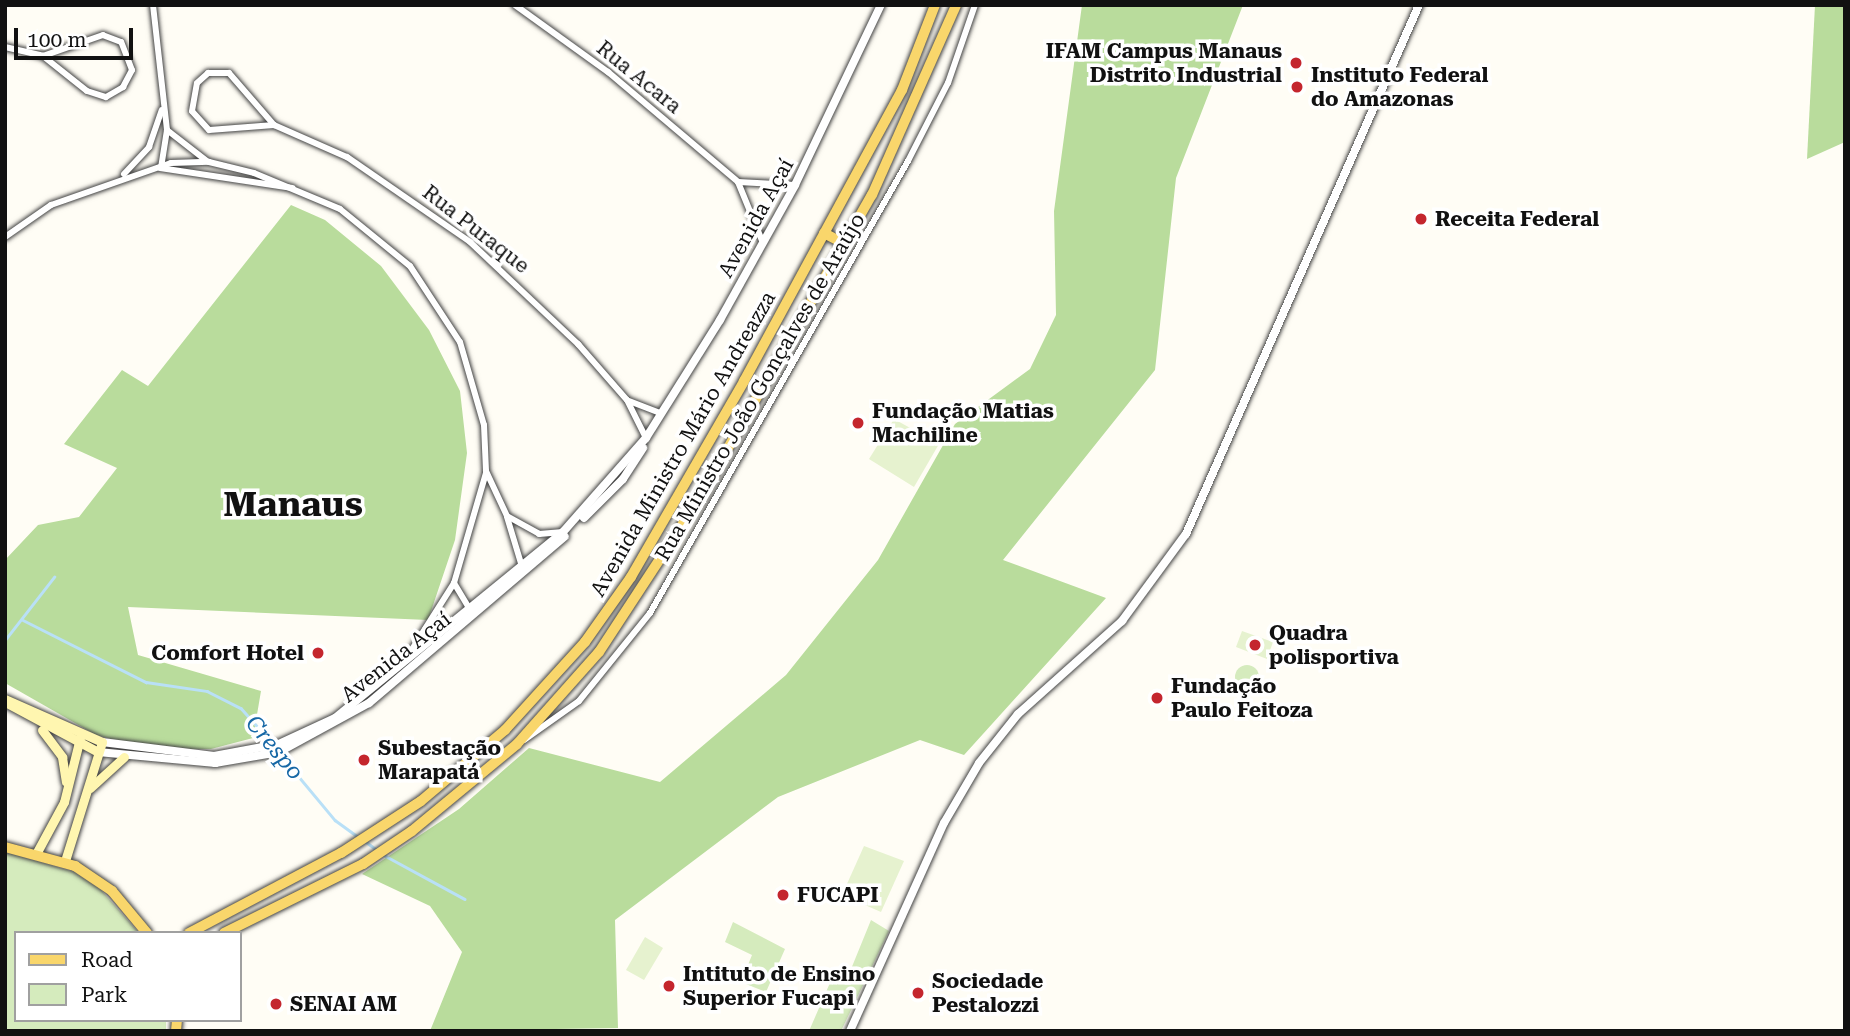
<!DOCTYPE html>
<meta charset="utf-8">
<style>
body{margin:0}
#map{position:relative;width:1850px;height:1036px;overflow:hidden;background:#fffdf5;font-family:"Roboto Serif",serif}
div>[style]{position:absolute}
[style*='--x']{left:calc(var(--x)*1px);top:calc(var(--y)*1px);width:calc(var(--w)*1px);rotate:calc(var(--a)*1deg)}
.green>*{inset:0;background:#d5ebbd}
.round{border-radius:50%}
.forest>*{inset:0;background:#b9dc9c}
.pitch>*{inset:0;background:#e6f2cf}
.stream>*{height:2.5px;margin:-1.25px;padding:0 1.25px;transform-origin:1.25px;border-radius:1.25px;background:#b9e0f7}
.roads{filter:drop-shadow(0 0 2px #444) drop-shadow(0 0 2px #444)}
.minor>*{height:6px;margin:-3px;padding:0 3px;transform-origin:3px;border-radius:3px;background:#fff}
.tertiary>*{height:8px;margin:-4px;padding:0 4px;transform-origin:4px;border-radius:4px;background:#fff}
.secondary>*{height:9px;margin:-4.5px;padding:0 4.5px;transform-origin:4.5px;border-radius:4.5px;background:#fff6b0}
.primary>*{height:10px;margin:-5px;padding:0 5px;transform-origin:5px;border-radius:5px;background:#f9d66b}
.dots>*{width:19px;height:19px;translate:-50% -50%;box-sizing:border-box;border:4px solid #fff;border-radius:50%}
span{translate:-50% -50%;white-space:nowrap;text-align:center;line-height:1.15;-webkit-text-stroke:7px #fff;paint-order:stroke}
.poi-label{font-size:21px;color:#111;font-weight:700}
.right{translate:-100% -50%;text-align:right}
.left{translate:0 -50%;text-align:left}
.street-label{font-size:21px;color:#111}
.water-label{font-size:23px;color:#1768a6;font-style:italic}
.town-label{font-size:35px;color:#111;font-weight:700}
.frame{position:absolute;inset:0;border:7px solid #111;pointer-events:none}
.legend{position:absolute;left:14px;top:931px;width:228px;height:91px;box-sizing:border-box;background:#fff;border:2px solid #a0a0a0;margin:0;padding:9px 12px;list-style:none;font-size:21px;color:#111}
.legend li{display:flex;align-items:center;gap:14px;height:35px}
.legend b{width:35px;border:2px solid #a0a0a0}
.scale{position:absolute;left:14px;top:28px;width:119px;height:32px;box-sizing:border-box;border:4px solid #111;border-top:0;padding-left:9px;font-size:21px;line-height:24px;white-space:nowrap;color:#111;-webkit-text-stroke:5px #fff;paint-order:stroke}
</style>
<div id="map">
<div class="green">
<div class="round" style="left:1235px;top:665px;width:24px;height:24px"></div>
<div style="clip-path:polygon(5px 852px,74px 872px,101px 890px,139px 933px,16px 933px,16px 1020px,166px 1020px,166px 1031px,5px 1031px)"></div>
<div style="clip-path:polygon(871px 920px,889px 931px,841px 1031px,809px 1031px,836px 969px,849px 974px)"></div>
<div style="clip-path:polygon(733px 922px,785px 949px,766px 992px,741px 982px,752px 955px,725px 942px)"></div>
</div>
<div class="forest">
<div style="clip-path:polygon(1082px 5px,1243px 5px,1176px 178px,1155px 370px,1003px 560px,1106px 598px,964px 755px,920px 740px,778px 797px,615px 920px,618px 1028px,430px 1031px,462px 952px,430px 906px,362px 874px,459px 809px,529px 748px,660px 782px,786px 675px,878px 560px,955px 424px,1030px 369px,1056px 315px,1054px 211px)"></div>
<div style="clip-path:polygon(1815px 5px,1845px 5px,1845px 142px,1807px 159px)"></div>
<div style="clip-path:polygon(291px 205px,325px 220px,381px 266px,429px 330px,460px 391px,467px 453px,455px 540px,428px 620px,128px 607px,138px 655px,261px 691px,253px 738px,211px 749px,151px 749px,96px 735px,5px 683px,5px 560px,38px 525px,79px 517px,117px 468px,64px 444px,122px 370px,148px 386px)"></div>
</div>
<div class="pitch">
<div style="clip-path:polygon(894px 419px,939px 444px,914px 487px,869px 459px)"></div>
<div style="clip-path:polygon(1242px 631px,1273px 642px,1267px 659px,1236px 647px)"></div>
<div style="clip-path:polygon(864px 846px,904px 861px,881px 912px,842px 895px)"></div>
<div style="clip-path:polygon(645px 937px,663px 948px,644px 980px,626px 970px)"></div>
</div>
<div class="stream">
<div style="--x:23;--y:620;--w:138;--a:26.8"></div>
<div style="--x:146;--y:682;--w:62;--a:8.4"></div>
<div style="--x:207;--y:691;--w:38;--a:27"></div>
<div style="--x:241;--y:708;--w:47;--a:48.5"></div>
<div style="--x:5;--y:640;--w:80;--a:-52.1"></div>
<div style="--x:280;--y:754;--w:86;--a:50.2"></div>
<div style="--x:335;--y:820;--w:31;--a:36"></div>
<div style="--x:365;--y:841;--w:15;--a:37"></div>
<div style="--x:382;--y:854;--w:94;--a:28.5"></div>
</div>
<div class="roads">
<div class="minor">
<div style="--x:153;--y:5;--w:126;--a:83.6"></div>
<div style="--x:167;--y:130;--w:36;--a:99"></div>
<div style="--x:515;--y:5;--w:115;--a:35.8"></div>
<div style="--x:608;--y:72;--w:170;--a:40.2"></div>
<div style="--x:738;--y:182;--w:66;--a:67.7"></div>
<div style="--x:5;--y:47;--w:39;--a:13"></div>
<div style="--x:43;--y:56;--w:56;--a:38.5"></div>
<div style="--x:87;--y:91;--w:20;--a:18"></div>
<div style="--x:106;--y:97;--w:20;--a:-30"></div>
<div style="--x:123;--y:87;--w:19;--a:-62"></div>
<div style="--x:132;--y:70;--w:30;--a:-111"></div>
<div style="--x:121;--y:42;--w:19;--a:-159"></div>
<div style="--x:103;--y:35;--w:64;--a:160.7"></div>
<div style="--x:274;--y:125;--w:65;--a:175.6"></div>
<div style="--x:209;--y:130;--w:25;--a:-132"></div>
<div style="--x:192;--y:111;--w:28;--a:-80"></div>
<div style="--x:197;--y:83;--w:15;--a:-42"></div>
<div style="--x:208;--y:73;--w:21;--a:0"></div>
<div style="--x:229;--y:73;--w:69;--a:49.1"></div>
<div style="--x:274;--y:125;--w:80;--a:23.7"></div>
<div style="--x:347;--y:157;--w:150;--a:34.6"></div>
<div style="--x:470;--y:242;--w:149;--a:43.4"></div>
<div style="--x:578;--y:344;--w:74;--a:48.8"></div>
<div style="--x:627;--y:400;--w:42;--a:63.4"></div>
<div style="--x:167;--y:130;--w:51;--a:37.8"></div>
<div style="--x:160;--y:168;--w:134;--a:8.6"></div>
<div style="--x:124;--y:174;--w:37;--a:-47"></div>
<div style="--x:149;--y:147;--w:39;--a:-71"></div>
<div style="--x:738;--y:182;--w:57;--a:3"></div>
<div style="--x:5;--y:237;--w:56;--a:-34.8"></div>
<div style="--x:51;--y:205;--w:127;--a:-19.3"></div>
<div style="--x:171;--y:163;--w:38;--a:-2"></div>
<div style="--x:209;--y:162;--w:46;--a:13.7"></div>
<div style="--x:254;--y:173;--w:93;--a:22.7"></div>
<div style="--x:340;--y:209;--w:90;--a:39.2"></div>
<div style="--x:410;--y:266;--w:91;--a:56.7"></div>
<div style="--x:460;--y:342;--w:86;--a:73.9"></div>
<div style="--x:484;--y:425;--w:46;--a:87.5"></div>
<div style="--x:486;--y:471;--w:50;--a:65"></div>
<div style="--x:507;--y:516;--w:37;--a:29"></div>
<div style="--x:539;--y:534;--w:24;--a:-5"></div>
<div style="--x:629;--y:401;--w:34;--a:21"></div>
<div style="--x:507;--y:517;--w:55;--a:73.2"></div>
<div style="--x:454;--y:583;--w:33;--a:59"></div>
<div style="--x:409;--y:654;--w:84;--a:-57.6"></div>
<div style="--x:454;--y:583;--w:115;--a:-73.8"></div>
<div style="--x:524;--y:740;--w:67;--a:-35.3"></div>
<div style="--x:579;--y:701;--w:113;--a:-51.1"></div>
<div style="--x:650;--y:613;--w:520;--a:-60.28"></div>
<div style="--x:908;--y:161;--w:88;--a:-62.9"></div>
<div style="--x:948;--y:83;--w:83;--a:-70.9"></div>
</div>
<div class="tertiary">
<div style="--x:584;--y:518;--w:55;--a:-45"></div>
<div style="--x:623;--y:479;--w:37;--a:-57"></div>
<div style="--x:102;--y:742;--w:113;--a:7.1"></div>
<div style="--x:214;--y:756;--w:66;--a:-10.5"></div>
<div style="--x:279;--y:744;--w:62;--a:-24.9"></div>
<div style="--x:335;--y:718;--w:294;--a:-39.2"></div>
<div style="--x:563;--y:532;--w:125;--a:-48.6"></div>
<div style="--x:646;--y:438;--w:139;--a:-57.9"></div>
<div style="--x:720;--y:320;--w:154;--a:-60.9"></div>
<div style="--x:795;--y:185;--w:199;--a:-64.5"></div>
<div style="--x:98;--y:752;--w:118;--a:5.4"></div>
<div style="--x:215;--y:763;--w:65;--a:-9.8"></div>
<div style="--x:279;--y:752;--w:102;--a:-28.6"></div>
<div style="--x:369;--y:703;--w:257;--a:-40.4"></div>
<div style="--x:850;--y:1031;--w:228;--a:-65.7"></div>
<div style="--x:944;--y:823;--w:69;--a:-59.7"></div>
<div style="--x:979;--y:763;--w:63;--a:-51.5"></div>
<div style="--x:1018;--y:714;--w:140;--a:-41.8"></div>
<div style="--x:1122;--y:621;--w:108;--a:-53.7"></div>
<div style="--x:1186;--y:534;--w:578;--a:-66.23"></div>
</div>
<div class="secondary">
<div style="--x:5;--y:699;--w:106;--a:23.9"></div>
<div style="--x:102;--y:742;--w:125;--a:107.3"></div>
<div style="--x:7;--y:703;--w:103;--a:28.3"></div>
<div style="--x:42;--y:730;--w:34;--a:53"></div>
<div style="--x:62;--y:757;--w:25;--a:81"></div>
<div style="--x:90;--y:788;--w:46;--a:-42.4"></div>
<div style="--x:37;--y:852;--w:57;--a:-61.6"></div>
<div style="--x:64;--y:802;--w:70;--a:-76"></div>
</div>
<div class="primary">
<div style="--x:824;--y:233;--w:21;--a:28"></div>
<div style="--x:5;--y:847;--w:73;--a:15.2"></div>
<div style="--x:75;--y:866;--w:45;--a:34"></div>
<div style="--x:112;--y:891;--w:55;--a:50.2"></div>
<div style="--x:189;--y:933;--w:172;--a:-27.8"></div>
<div style="--x:341;--y:853;--w:95;--a:-33"></div>
<div style="--x:421;--y:801;--w:110;--a:-40.2"></div>
<div style="--x:505;--y:730;--w:119;--a:-47.7"></div>
<div style="--x:585;--y:642;--w:80;--a:-54.7"></div>
<div style="--x:631;--y:577;--w:226;--a:-60"></div>
<div style="--x:744;--y:381;--w:331;--a:-61.5"></div>
<div style="--x:902;--y:90;--w:91;--a:-68.8"></div>
<div style="--x:224;--y:933;--w:155;--a:-26.4"></div>
<div style="--x:363;--y:864;--w:59;--a:-34"></div>
<div style="--x:412;--y:831;--w:136;--a:-39.6"></div>
<div style="--x:517;--y:744;--w:123;--a:-48.3"></div>
<div style="--x:599;--y:652;--w:183;--a:-56.8"></div>
<div style="--x:699;--y:499;--w:350;--a:-60.4"></div>
<div style="--x:872;--y:195;--w:208;--a:-66.1"></div>
<div style="--x:176;--y:1031;--w:11;--a:-85"></div>
</div>
</div>
<div class="dots">
<div style="left:1296px;top:63px;background:#c4262e"></div>
<div style="left:1297px;top:87px;background:#c4262e"></div>
<div style="left:1421px;top:219px;background:#c4262e"></div>
<div style="left:858px;top:423px;background:#c4262e"></div>
<div style="left:1255px;top:645px;background:#c4262e"></div>
<div style="left:318px;top:653px;background:#c4262e"></div>
<div style="left:1157px;top:698px;background:#c4262e"></div>
<div style="left:364px;top:760px;background:#c4262e"></div>
<div style="left:783px;top:895px;background:#c4262e"></div>
<div style="left:669px;top:986px;background:#c4262e"></div>
<div style="left:918px;top:993px;background:#c4262e"></div>
<div style="left:276px;top:1004px;background:#c4262e"></div>
</div>
<div class="poi-label">
<span class="right" style="left:1282px;top:63px">IFAM Campus Manaus<br>Distrito Industrial</span>
<span class="left" style="left:1311px;top:87px">Instituto Federal<br>do Amazonas</span>
<span class="left" style="left:1435px;top:219px">Receita Federal</span>
<span class="left" style="left:872px;top:423px">Fundação Matias<br>Machiline</span>
<span class="left" style="left:1269px;top:645px">Quadra<br>polisportiva</span>
<span class="right" style="left:304px;top:653px">Comfort Hotel</span>
<span class="left" style="left:1171px;top:698px">Fundação<br>Paulo Feitoza</span>
<span class="left" style="left:378px;top:760px">Subestação<br>Marapatá</span>
<span class="left" style="left:797px;top:895px">FUCAPI</span>
<span class="left" style="left:683px;top:986px">Intituto de Ensino<br>Superior Fucapi</span>
<span class="left" style="left:932px;top:993px">Sociedade<br>Pestalozzi</span>
<span class="left" style="left:290px;top:1004px">SENAI AM</span>
</div>
<div class="street-label">
<span style="left:639px;top:77px;rotate:39deg">Rua Acara</span>
<span style="left:756px;top:218px;rotate:-61deg">Avenida Açaí</span>
<span style="left:476px;top:229px;rotate:38deg">Rua Puraque</span>
<span style="left:760px;top:387px;rotate:-60deg">Rua Ministro João Gonçalves de Araújo</span>
<span style="left:683px;top:444px;rotate:-60deg">Avenida Ministro Mário Andreazza</span>
<span style="left:396px;top:657px;rotate:-38deg">Avenida Açaí</span>
</div>
<div class="water-label">
<span style="left:274px;top:748px;rotate:50deg">Crespo</span>
</div>
<div class="town-label">
<span style="left:293px;top:505px">Manaus</span>
</div>
<div class="frame"></div>
<ul class="legend">
<li><b style="height:9px;background:#f9d66b"></b>Road</li>
<li><b style="height:19px;background:#d5ebbd"></b>Park</li>
</ul>
<div class="scale">100 m</div>
</div>
